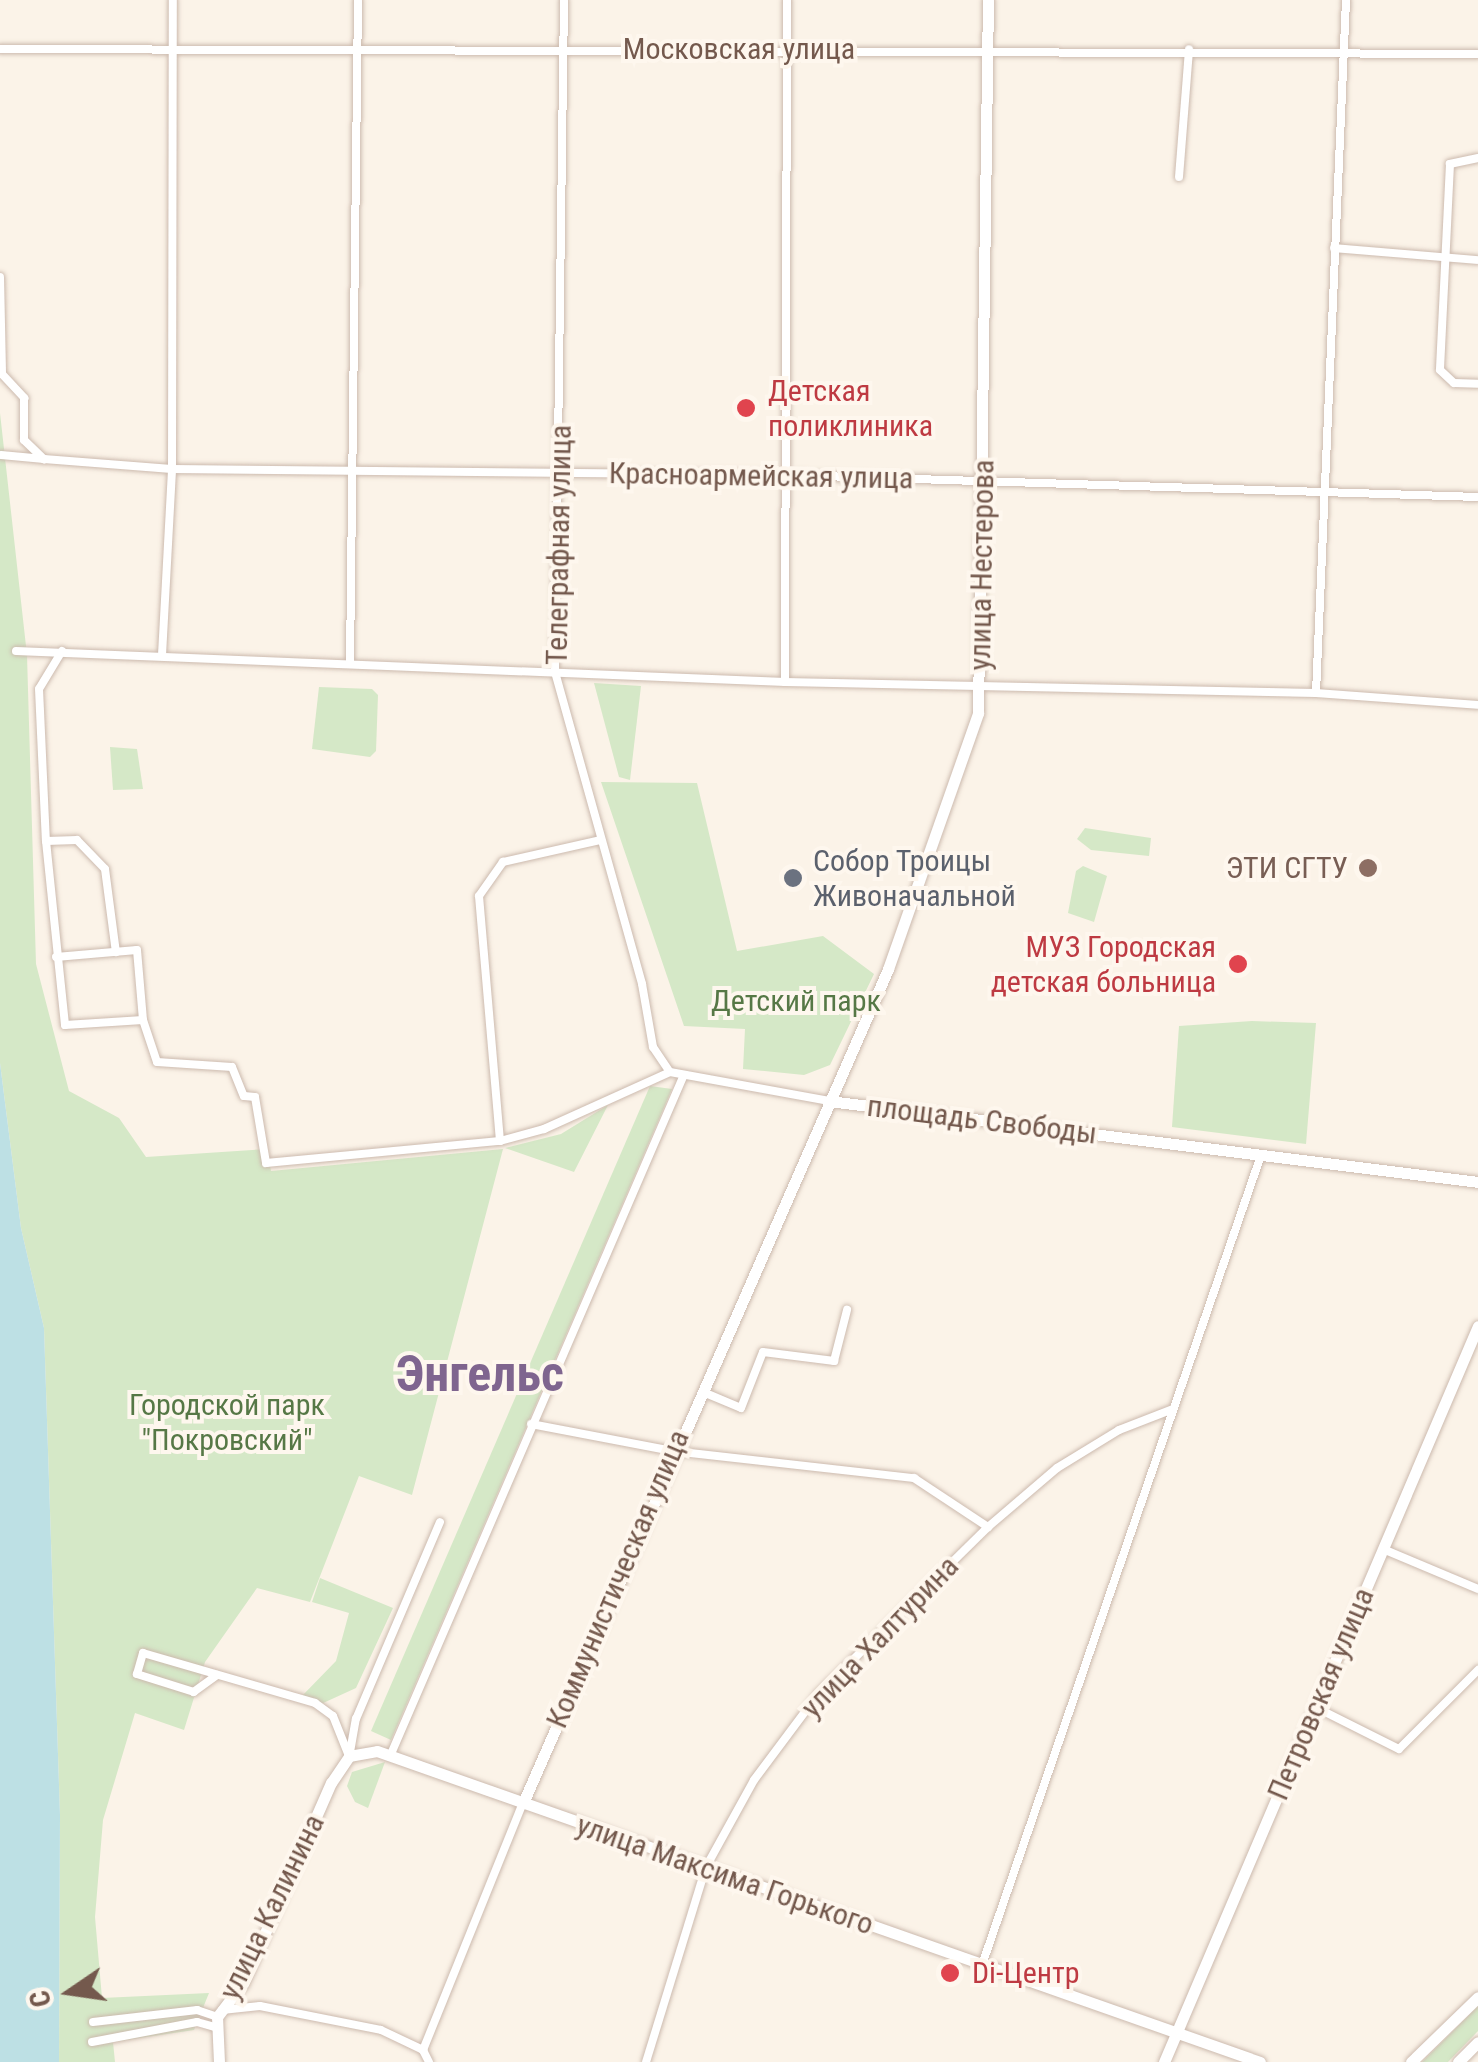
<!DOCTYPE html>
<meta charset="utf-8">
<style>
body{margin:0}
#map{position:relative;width:1478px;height:2062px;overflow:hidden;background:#fbf3e8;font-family:"Roboto Condensed",sans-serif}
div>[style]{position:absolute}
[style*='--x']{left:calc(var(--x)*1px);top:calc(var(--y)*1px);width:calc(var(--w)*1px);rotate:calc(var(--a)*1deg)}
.green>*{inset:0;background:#d5e8c7}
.water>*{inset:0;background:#bde0e4}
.roads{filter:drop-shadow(0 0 2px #ccbaae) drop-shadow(0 0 2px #ccbaae)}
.street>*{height:8px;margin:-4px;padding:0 4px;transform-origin:4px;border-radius:4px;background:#fff}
.secondary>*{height:11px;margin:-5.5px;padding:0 5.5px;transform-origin:5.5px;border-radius:5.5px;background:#fff}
.dots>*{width:28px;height:28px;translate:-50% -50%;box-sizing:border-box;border:5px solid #fef7ee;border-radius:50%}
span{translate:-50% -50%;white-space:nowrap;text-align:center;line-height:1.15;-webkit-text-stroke:8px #fef7ee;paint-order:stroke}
.street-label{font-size:30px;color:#74594d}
.health-label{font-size:30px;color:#be3a42}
.left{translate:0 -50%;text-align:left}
.right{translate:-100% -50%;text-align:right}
.worship-label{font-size:30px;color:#5b616d}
.education-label{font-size:30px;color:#785e54}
.park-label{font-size:30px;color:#567846}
.town-label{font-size:50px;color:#7f658f;font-weight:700}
.north{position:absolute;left:20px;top:1942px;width:100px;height:100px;-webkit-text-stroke:8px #fef7ee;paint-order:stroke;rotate:257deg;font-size:28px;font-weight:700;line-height:40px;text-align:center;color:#74594d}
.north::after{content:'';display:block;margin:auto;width:35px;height:45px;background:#74594d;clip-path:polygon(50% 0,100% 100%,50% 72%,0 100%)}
</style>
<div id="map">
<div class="green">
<div style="clip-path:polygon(0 413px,27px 655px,36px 964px,69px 1091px,119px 1118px,146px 1157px,267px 1149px,271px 1171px,503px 1149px,412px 1495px,359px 1476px,310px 1602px,257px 1588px,205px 1662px,184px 1730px,135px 1713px,103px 1820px,95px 1917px,102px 1998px,209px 1993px,194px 2030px,113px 2042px,115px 2062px,59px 2062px,60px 1815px,44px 1328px,21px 1228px,0 1063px)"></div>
<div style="clip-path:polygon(594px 683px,641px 686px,630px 780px,619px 777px)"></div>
<div style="clip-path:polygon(319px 687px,372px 689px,378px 695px,376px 751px,370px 757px,312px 749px)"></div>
<div style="clip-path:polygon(110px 747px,137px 749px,143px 789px,113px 790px)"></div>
<div style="clip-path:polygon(601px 782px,697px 783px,737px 951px,823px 936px,874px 974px,830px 1065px,804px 1075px,743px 1069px,745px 1029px,684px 1026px)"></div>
<div style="clip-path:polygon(1085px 828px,1151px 838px,1149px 856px,1091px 850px,1077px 839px)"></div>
<div style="clip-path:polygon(1083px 866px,1107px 876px,1094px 922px,1068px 913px,1076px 871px)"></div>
<div style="clip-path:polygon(1252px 1021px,1316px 1023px,1306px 1144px,1172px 1127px,1179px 1026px)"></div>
<div style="clip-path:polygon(650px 1086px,672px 1089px,391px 1740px,371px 1731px)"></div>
<div style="clip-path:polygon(608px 1105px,574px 1172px,505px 1148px,561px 1134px)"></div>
<div style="clip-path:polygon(320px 1578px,393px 1608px,356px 1688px,321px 1704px,301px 1697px,336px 1661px,349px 1613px,312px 1602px)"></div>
<div style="clip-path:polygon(385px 1762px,368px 1808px,355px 1802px,347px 1786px,352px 1772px)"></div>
<div style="clip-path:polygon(1478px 2006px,1478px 2031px,1448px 2062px,1422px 2062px)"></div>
</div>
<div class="water">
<div style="clip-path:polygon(0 1063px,21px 1228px,44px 1328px,60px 1815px,59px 2062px,0 2062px)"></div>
</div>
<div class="roads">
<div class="street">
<div style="--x:564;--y:0;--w:672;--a:90.77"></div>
<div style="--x:555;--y:672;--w:324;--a:74.4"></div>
<div style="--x:642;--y:984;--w:64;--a:80.1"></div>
<div style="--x:653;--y:1047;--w:30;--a:56"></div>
<div style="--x:0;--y:49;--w:1478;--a:0.19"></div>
<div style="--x:1478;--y:158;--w:29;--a:168"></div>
<div style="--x:1450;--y:164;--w:206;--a:92.8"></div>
<div style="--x:1440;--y:370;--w:19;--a:43"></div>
<div style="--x:1454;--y:383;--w:24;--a:2"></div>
<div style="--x:1179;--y:177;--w:128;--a:-85.5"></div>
<div style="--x:1334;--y:248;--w:144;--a:4.8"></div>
<div style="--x:0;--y:277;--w:97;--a:88.8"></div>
<div style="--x:2;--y:374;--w:33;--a:47"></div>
<div style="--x:24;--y:398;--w:42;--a:90"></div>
<div style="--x:24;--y:440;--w:28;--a:44"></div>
<div style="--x:44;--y:459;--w:43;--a:-174.7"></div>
<div style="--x:44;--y:459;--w:128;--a:4.5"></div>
<div style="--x:172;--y:469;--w:618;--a:0.56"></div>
<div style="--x:790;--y:475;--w:688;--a:1.83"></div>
<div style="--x:16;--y:651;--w:770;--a:2.31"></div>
<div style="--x:785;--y:682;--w:531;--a:1.19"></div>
<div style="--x:1316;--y:693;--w:162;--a:4.2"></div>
<div style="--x:62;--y:651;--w:44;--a:121.2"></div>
<div style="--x:39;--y:689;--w:152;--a:87.4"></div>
<div style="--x:46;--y:841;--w:185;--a:84.1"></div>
<div style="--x:65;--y:1025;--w:78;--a:-3.7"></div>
<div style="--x:143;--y:1020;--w:44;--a:71.6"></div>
<div style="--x:157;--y:1062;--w:75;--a:3.8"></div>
<div style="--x:232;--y:1067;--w:31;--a:68"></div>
<div style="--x:244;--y:1096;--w:11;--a:5"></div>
<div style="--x:255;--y:1097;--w:67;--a:80.5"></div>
<div style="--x:266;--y:1163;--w:235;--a:-5.4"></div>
<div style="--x:500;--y:1141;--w:46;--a:-15.3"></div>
<div style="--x:544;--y:1129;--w:138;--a:-24.3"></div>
<div style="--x:670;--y:1072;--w:162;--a:10.3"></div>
<div style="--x:162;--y:655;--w:186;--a:-86.9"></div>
<div style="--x:172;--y:469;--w:469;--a:-89.9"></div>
<div style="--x:350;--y:663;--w:663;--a:-89.31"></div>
<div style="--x:785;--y:682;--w:682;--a:-89.83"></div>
<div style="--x:1316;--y:693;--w:694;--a:-87.52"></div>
<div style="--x:46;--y:841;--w:31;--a:-2"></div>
<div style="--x:77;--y:840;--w:40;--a:46"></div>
<div style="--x:105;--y:869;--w:84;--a:82.5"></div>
<div style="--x:56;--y:957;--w:81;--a:-4.9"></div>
<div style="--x:137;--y:950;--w:70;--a:85.1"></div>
<div style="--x:500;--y:1141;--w:246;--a:-94.9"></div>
<div style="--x:479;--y:896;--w:42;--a:-54.8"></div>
<div style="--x:503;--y:862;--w:100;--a:-12.7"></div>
<div style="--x:703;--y:1392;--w:41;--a:22.8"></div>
<div style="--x:741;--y:1408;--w:60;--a:-68.6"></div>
<div style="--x:763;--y:1352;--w:72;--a:7.2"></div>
<div style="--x:834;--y:1361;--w:53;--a:-75.7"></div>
<div style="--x:531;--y:1424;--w:144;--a:10.8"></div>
<div style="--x:672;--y:1451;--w:244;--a:6.4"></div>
<div style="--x:914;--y:1478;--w:89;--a:33.5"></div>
<div style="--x:1383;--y:1549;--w:103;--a:22.8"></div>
<div style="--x:217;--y:1675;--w:29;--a:144"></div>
<div style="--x:194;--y:1692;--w:60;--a:-162.5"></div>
<div style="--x:137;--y:1674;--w:22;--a:-74"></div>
<div style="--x:143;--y:1653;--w:179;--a:16.2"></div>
<div style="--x:315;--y:1703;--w:22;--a:36"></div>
<div style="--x:333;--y:1716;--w:43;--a:68.2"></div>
<div style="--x:1315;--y:1707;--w:94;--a:26.6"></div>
<div style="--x:1399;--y:1749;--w:112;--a:-45"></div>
<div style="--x:350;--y:1752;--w:34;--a:-80"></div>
<div style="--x:356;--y:1719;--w:214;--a:-66.9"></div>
<div style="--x:391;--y:1754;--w:737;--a:-66.67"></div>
<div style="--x:982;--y:1965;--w:857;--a:-70.99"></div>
<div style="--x:222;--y:2010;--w:38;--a:-6"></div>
<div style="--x:260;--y:2006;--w:123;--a:11.2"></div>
<div style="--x:381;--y:2030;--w:47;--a:25.5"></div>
<div style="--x:93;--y:2022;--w:105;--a:-6.6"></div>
<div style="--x:197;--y:2010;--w:21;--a:19"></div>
<div style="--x:92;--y:2042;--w:107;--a:-10.8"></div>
<div style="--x:197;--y:2022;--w:18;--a:16"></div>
<div style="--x:429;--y:2062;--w:13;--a:-117"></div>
<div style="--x:423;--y:2050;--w:266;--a:-68"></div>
<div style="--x:646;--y:2062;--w:204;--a:-72.9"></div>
<div style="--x:706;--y:1867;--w:99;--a:-61.1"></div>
<div style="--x:754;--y:1780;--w:109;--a:-53.2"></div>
<div style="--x:819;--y:1693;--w:237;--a:-44.5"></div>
<div style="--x:988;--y:1527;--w:91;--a:-40.5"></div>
<div style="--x:1057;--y:1468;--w:73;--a:-31.5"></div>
<div style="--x:1119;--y:1430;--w:58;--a:-21.3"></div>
</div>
<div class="secondary">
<div style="--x:829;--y:1101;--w:654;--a:7.11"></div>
<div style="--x:523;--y:1803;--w:910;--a:-66.36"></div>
<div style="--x:888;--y:969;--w:271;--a:-70.6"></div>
<div style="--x:978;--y:713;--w:713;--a:-89.2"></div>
<div style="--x:219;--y:2062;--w:45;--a:-92.5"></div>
<div style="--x:217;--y:2017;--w:43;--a:-52.6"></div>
<div style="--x:243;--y:1983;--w:219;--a:-66.3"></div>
<div style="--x:331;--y:1783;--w:32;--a:-56"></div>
<div style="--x:349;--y:1756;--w:28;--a:-10"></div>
<div style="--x:377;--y:1751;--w:936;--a:19.4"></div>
<div style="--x:1164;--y:2062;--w:800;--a:-66.9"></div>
<div style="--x:1411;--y:2062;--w:93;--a:-44.1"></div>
<div style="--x:1458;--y:2062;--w:28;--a:-45"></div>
</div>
</div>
<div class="dots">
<div style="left:746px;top:408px;background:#e0444e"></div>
<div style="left:1368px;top:868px;background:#8d6e63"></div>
<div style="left:793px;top:878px;background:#6b7280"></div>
<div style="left:1238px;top:964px;background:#e0444e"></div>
<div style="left:950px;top:1973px;background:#e0444e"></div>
</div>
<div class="street-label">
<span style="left:739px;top:49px">Московская улица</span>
<span style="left:761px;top:476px;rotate:1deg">Красноармейская улица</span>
<span style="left:559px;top:545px;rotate:-89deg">Телеграфная улица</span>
<span style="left:982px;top:565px;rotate:-89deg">улица Нестерова</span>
<span style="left:982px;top:1120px;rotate:7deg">площадь Свободы</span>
<span style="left:618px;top:1579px;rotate:-67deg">Коммунистическая улица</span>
<span style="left:880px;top:1637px;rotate:-46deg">улица Халтурина</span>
<span style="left:1321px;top:1694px;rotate:-67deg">Петровская улица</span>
<span style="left:725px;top:1875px;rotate:19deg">улица Максима Горького</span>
<span style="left:272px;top:1907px;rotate:-64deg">улица Калинина</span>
</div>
<div class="health-label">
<span class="left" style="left:768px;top:408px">Детская<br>поликлиника</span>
<span class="right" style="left:1216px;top:964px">МУЗ Городская<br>детская больница</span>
<span class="left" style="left:972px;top:1973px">Di-Центр</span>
</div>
<div class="worship-label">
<span class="left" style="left:813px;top:878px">Собор Троицы<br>Живоначальной</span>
</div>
<div class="education-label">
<span class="right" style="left:1348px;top:868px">ЭТИ СГТУ</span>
</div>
<div class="park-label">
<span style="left:796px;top:1001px">Детский парк</span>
<span style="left:227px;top:1422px">Городской парк<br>"Покровский"</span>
</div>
<div class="town-label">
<span style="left:480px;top:1375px">Энгельс</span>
</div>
<div class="north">С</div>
</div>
